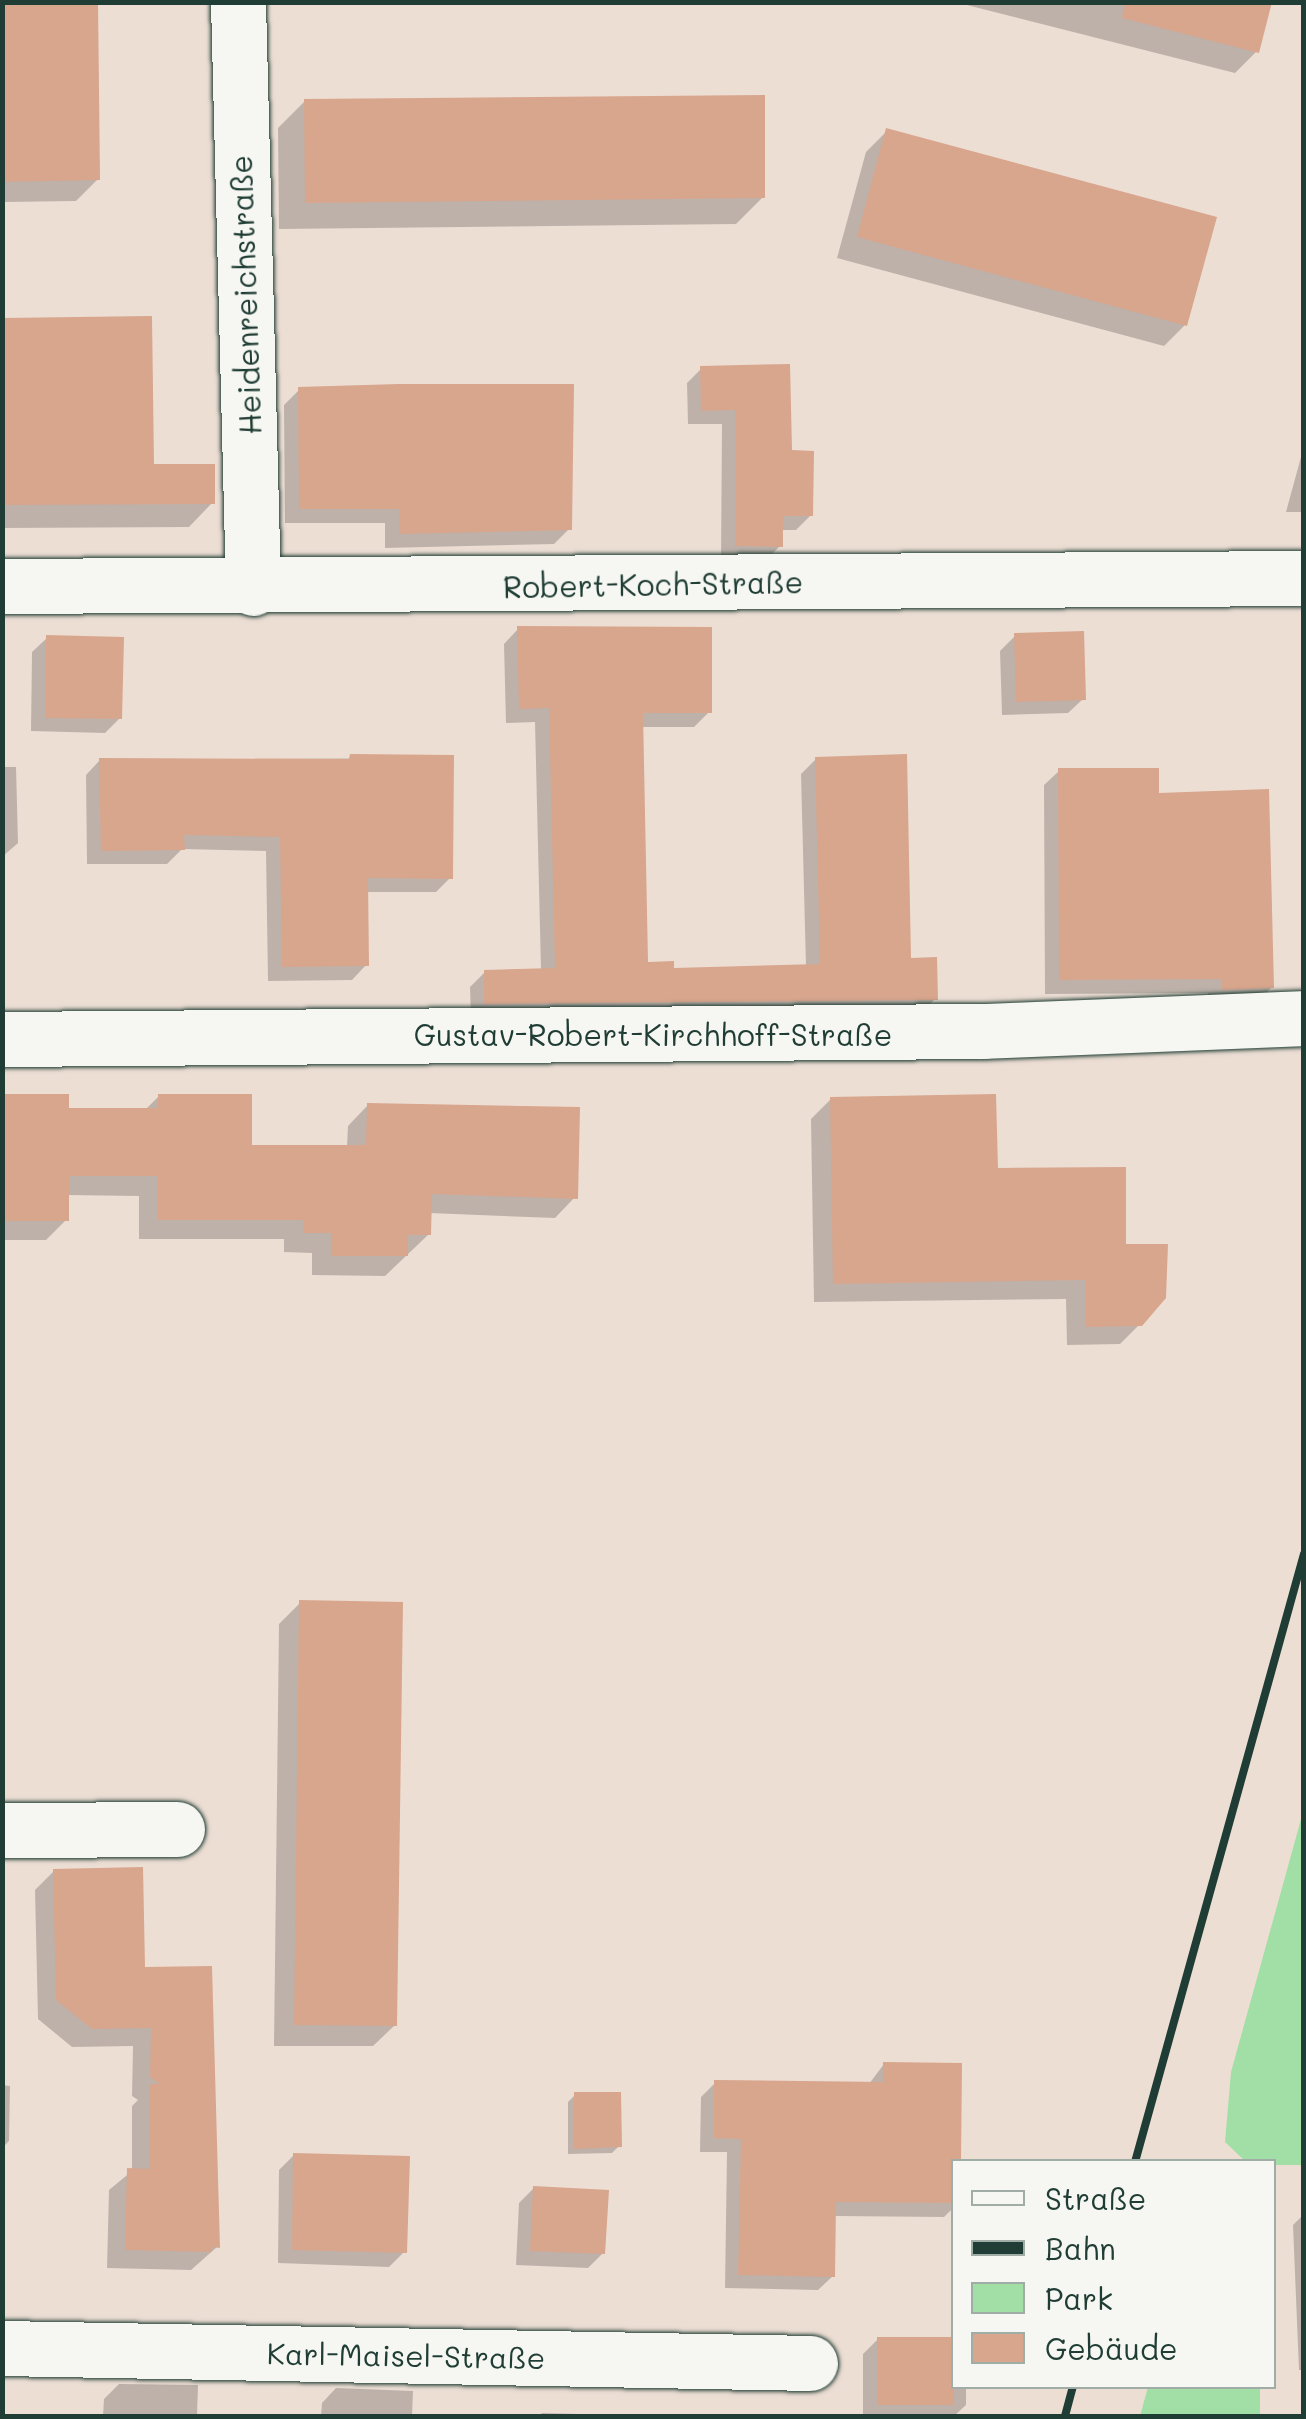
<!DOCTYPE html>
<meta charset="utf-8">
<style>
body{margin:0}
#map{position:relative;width:1306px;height:2419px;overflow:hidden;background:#edded4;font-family:Mali,sans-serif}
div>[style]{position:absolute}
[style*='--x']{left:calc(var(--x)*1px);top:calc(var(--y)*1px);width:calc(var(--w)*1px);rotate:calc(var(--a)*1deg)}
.green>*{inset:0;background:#a1dfa6}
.shadow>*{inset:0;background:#0003}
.building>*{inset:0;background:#d8a58d}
.roads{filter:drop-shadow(0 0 2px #1f3d34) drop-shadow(0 0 2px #1f3d34)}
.minor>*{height:55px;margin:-27.5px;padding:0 27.5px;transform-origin:27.5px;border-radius:27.5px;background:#f6f6f2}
.rail>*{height:8px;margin:-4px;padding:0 4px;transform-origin:4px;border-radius:4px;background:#1f3d34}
span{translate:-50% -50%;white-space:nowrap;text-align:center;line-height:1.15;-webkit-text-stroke:9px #f6f6f2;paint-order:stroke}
.street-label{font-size:30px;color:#1f3d34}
.frame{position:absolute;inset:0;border:5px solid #1f3d34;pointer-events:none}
.legend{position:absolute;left:951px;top:2159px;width:325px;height:230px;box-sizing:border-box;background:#f6f6f2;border:2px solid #a0aca6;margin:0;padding:12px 18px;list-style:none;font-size:30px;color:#1f3d34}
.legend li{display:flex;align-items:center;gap:20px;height:50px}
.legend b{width:50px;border:2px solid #a0aca6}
</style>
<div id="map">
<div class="green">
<div style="clip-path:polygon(1303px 1812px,1303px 2165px,1274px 2165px,1274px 2162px,1245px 2161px,1225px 2142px,1231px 2072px)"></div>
<div style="clip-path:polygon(1148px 2387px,1260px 2387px,1260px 2416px,1140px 2416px)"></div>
</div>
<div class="shadow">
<div style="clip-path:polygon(2px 2px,98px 179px,76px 201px,2px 202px)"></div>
<div style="clip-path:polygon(955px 2px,1269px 2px,1257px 51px,1235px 73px)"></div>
<div style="clip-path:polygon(305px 101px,763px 197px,736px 224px,279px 229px,278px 128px)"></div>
<div style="clip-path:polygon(887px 131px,1185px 325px,1164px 346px,837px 258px,866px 152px)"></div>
<div style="clip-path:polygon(2px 321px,152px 466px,212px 503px,189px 527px,2px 528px)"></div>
<div style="clip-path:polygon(701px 369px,790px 453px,811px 515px,796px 530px,780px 530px,780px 546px,765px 561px,721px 560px,722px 424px,688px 424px,687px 383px)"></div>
<div style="clip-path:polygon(299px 390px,569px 529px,554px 544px,385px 548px,385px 523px,285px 523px,284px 405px)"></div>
<div style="clip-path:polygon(1304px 446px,1304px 512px,1286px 512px)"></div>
<div style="clip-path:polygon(518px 629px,709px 712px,694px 727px,641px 727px,646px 965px,671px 971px,806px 967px,801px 774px,816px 759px,909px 960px,935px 999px,920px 1014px,471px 1018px,470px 987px,485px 972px,541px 970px,535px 722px,506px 723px,504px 644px)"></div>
<div style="clip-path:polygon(1015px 636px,1083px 699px,1068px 713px,1002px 715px,1000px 651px)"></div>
<div style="clip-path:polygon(47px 638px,120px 718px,105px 733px,31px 731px,32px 652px)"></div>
<div style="clip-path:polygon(451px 758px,450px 878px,436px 892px,366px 892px,366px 965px,352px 980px,268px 981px,266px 851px,182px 849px,167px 864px,87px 864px,86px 775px,100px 760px)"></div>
<div style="clip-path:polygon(2px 767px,16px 767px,18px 843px,2px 857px)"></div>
<div style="clip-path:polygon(1059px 771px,1156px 796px,1272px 987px,1257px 1002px,1209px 1004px,1208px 993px,1045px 994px,1044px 785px)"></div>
<div style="clip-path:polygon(2px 1096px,66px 1111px,144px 1111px,159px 1096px,250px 1147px,347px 1147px,348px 1126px,368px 1105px,575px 1197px,555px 1218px,429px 1213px,429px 1234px,385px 1276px,312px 1275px,312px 1253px,284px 1252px,284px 1239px,139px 1239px,139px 1196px,66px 1195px,66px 1220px,46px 1240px,2px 1240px)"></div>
<div style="clip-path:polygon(831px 1099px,995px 1171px,1124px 1246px,1140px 1324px,1120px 1344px,1067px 1345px,1066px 1299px,814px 1302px,811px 1119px)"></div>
<div style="clip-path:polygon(300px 1603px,395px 2025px,373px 2046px,274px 2046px,279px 1624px)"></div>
<div style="clip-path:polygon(54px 1871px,142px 1970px,217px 2247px,191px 2270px,107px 2268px,109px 2190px,132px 2171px,132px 2106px,138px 2100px,132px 2096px,133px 2046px,72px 2047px,38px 2019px,35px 1890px)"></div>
<div style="clip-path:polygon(884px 2064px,954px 2162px,954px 2207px,944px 2217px,834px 2216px,833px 2276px,818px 2290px,725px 2288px,727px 2152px,700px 2152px,701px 2097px,716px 2082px,869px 2084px)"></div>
<div style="clip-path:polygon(2px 2085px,10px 2086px,9px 2141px,2px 2148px)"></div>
<div style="clip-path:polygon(575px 2095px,619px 2146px,612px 2153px,568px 2154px,568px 2102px)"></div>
<div style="clip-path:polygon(294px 2155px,404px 2252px,389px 2267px,278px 2263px,279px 2170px)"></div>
<div style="clip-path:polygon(534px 2188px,603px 2253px,588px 2268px,516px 2265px,519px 2203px)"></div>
<div style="clip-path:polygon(1304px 2214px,1304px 2370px,1299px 2370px,1293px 2225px)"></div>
<div style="clip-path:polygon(878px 2339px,954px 2386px,966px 2386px,966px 2405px,954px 2416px,863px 2416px,863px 2354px)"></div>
<div style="clip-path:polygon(119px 2384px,198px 2385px,197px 2416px,103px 2416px,104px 2399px)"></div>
<div style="clip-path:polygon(336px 2388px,413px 2391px,412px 2416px,321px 2416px,322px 2403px)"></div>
<div style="clip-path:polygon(542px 2413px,615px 2415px,614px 2416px,538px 2416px)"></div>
</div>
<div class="building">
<div style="clip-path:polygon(2px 2px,98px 2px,100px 180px,2px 182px)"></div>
<div style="clip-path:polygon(1124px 2px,1272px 2px,1259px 53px,1122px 18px)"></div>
<div style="clip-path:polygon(765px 95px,765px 198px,305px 203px,304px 99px)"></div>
<div style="clip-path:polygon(886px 128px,1217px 217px,1187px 326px,857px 237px)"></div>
<div style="clip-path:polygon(152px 316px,154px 464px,215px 464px,215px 504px,2px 505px,2px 318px)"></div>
<div style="clip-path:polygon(790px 364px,792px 450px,814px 451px,813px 516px,783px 516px,783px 547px,735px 546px,735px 410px,701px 411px,700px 366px)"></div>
<div style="clip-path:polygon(399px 384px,574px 384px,572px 530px,399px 534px,399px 509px,299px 509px,298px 387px)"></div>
<div style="clip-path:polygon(517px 626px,712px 627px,712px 713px,643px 713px,648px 962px,674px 961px,674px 968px,820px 964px,815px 757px,907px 754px,911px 958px,937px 957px,938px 1000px,484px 1004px,484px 970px,555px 968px,549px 708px,519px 709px)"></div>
<div style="clip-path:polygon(1084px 631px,1086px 700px,1016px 702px,1014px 633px)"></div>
<div style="clip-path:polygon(46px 635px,124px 637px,122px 719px,45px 718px)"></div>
<div style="clip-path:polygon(350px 754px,454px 755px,453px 879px,368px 878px,369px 966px,282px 967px,280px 837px,184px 835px,185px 850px,101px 851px,99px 758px,349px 759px)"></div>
<div style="clip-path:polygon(1058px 768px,1159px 768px,1159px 793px,1269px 789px,1274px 988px,1222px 990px,1222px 979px,1059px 980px)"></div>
<div style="clip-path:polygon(2px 1094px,69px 1094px,69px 1108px,158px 1108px,158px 1094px,252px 1094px,252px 1145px,366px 1145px,367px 1103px,580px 1107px,578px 1199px,432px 1194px,431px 1235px,408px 1235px,408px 1256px,331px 1256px,331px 1233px,303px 1233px,303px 1220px,158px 1220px,158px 1176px,69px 1176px,69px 1221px,2px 1221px)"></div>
<div style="clip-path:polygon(996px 1094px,998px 1168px,1126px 1167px,1126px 1244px,1168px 1244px,1166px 1298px,1142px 1326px,1086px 1327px,1085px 1280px,833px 1284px,830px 1097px)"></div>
<div style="clip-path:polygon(299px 1600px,403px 1602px,397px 2026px,294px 2025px)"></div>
<div style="clip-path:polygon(143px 1867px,145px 1967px,212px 1966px,220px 2248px,212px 2247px,212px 2252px,125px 2250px,127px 2168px,149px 2169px,150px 2084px,159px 2084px,150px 2077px,151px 2028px,92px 2029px,56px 2000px,53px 1869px)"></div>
<div style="clip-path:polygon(883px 2062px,962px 2063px,961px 2162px,954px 2162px,954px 2203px,836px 2202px,835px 2277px,738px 2275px,741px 2139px,714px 2138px,714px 2080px,883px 2082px)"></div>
<div style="clip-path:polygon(574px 2092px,621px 2092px,622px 2147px,574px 2149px)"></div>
<div style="clip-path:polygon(293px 2153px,410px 2156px,407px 2253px,292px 2250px)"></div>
<div style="clip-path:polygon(533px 2186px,609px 2190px,605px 2254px,530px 2251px)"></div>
<div style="clip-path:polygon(877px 2337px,954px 2337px,954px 2405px,877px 2405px)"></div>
</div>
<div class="roads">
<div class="minor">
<div style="--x:238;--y:2;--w:586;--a:88.53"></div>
<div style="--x:2;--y:586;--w:1302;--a:-0.35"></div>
<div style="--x:2;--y:1039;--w:981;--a:-0.47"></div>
<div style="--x:983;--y:1031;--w:321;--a:-2.3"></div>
<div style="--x:2;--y:1830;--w:175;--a:-0.3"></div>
<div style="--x:2;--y:2348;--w:808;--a:1.06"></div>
</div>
</div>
<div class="rail">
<div style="--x:1135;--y:2162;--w:631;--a:-74.47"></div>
<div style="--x:1065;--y:2416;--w:31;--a:-75"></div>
</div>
<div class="street-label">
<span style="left:245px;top:295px;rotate:-92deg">Heidenreichstraße</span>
<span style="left:653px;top:584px;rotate:-1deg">Robert-Koch-Straße</span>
<span style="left:653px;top:1034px">Gustav-Robert-Kirchhoff-Straße</span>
<span style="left:406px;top:2355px;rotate:1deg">Karl-Maisel-Straße</span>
</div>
<div class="frame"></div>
<ul class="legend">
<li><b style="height:12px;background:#f6f6f2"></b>Straße</li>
<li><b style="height:12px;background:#1f3d34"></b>Bahn</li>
<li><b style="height:28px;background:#a1dfa6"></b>Park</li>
<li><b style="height:28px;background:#d8a58d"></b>Gebäude</li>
</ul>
</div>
